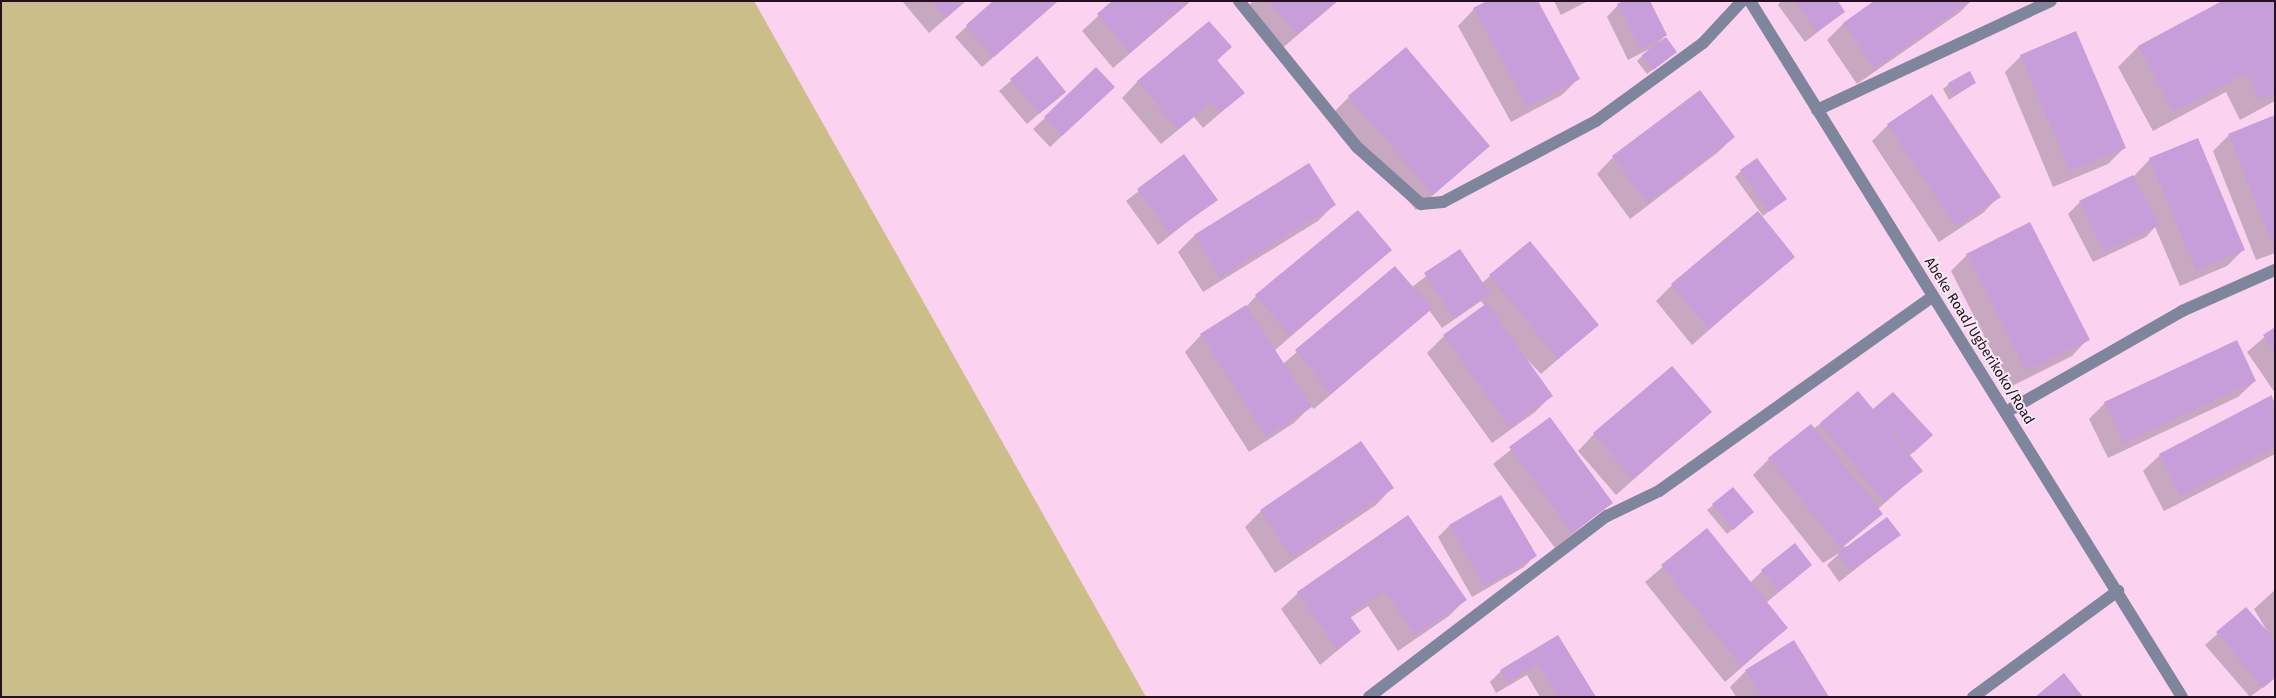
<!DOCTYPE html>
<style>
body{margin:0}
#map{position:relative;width:2276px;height:698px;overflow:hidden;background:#fbd3f0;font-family:"Fira Sans",sans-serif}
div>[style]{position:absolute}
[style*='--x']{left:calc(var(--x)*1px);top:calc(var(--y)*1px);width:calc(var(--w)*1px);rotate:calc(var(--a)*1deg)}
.green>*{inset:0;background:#cbbe88}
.shadow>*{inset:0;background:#0003}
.building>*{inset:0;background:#c79dda}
.minor>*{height:12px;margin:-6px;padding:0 6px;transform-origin:6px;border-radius:6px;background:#7f859d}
span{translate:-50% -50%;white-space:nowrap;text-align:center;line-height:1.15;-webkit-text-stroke:4px #f7e9f3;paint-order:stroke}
.street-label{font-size:14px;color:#260f21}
.frame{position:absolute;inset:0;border:2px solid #260f21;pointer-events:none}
</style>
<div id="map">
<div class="green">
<div style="clip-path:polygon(1px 1px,754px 1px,1146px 697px,1px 697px)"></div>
</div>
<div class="shadow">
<div style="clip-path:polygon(902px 1px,966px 1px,929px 33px)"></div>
<div style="clip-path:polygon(995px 1px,1058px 1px,982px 67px,955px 37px)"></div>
<div style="clip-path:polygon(1114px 1px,1191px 1px,1113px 68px,1082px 31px)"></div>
<div style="clip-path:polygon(1253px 1px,1338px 1px,1280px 50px,1245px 9px)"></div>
<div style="clip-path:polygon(1554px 1px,1588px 1px,1561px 15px)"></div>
<div style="clip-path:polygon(1781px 1px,1836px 1px,1843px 12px,1805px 42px,1778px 5px)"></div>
<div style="clip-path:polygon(1876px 1px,1971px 1px,1959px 13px,1857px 84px,1827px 40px,1843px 24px)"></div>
<div style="clip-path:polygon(2224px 1px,2275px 1px,2275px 101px,2240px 120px,2226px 92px,2153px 131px,2118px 67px,2138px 47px)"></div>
<div style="clip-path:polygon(1618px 5px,1666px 35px,1659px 42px,1676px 52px,1647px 74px,1637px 61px,1649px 49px,1628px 60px,1607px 17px)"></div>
<div style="clip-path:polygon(1474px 9px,1578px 79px,1562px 95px,1511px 122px,1458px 26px)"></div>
<div style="clip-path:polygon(1230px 47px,1217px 61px,1243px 93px,1203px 128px,1194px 117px,1161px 144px,1122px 98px,1138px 81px)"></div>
<div style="clip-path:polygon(2021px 56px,2124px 148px,2108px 164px,2053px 187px,2005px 72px)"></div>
<div style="clip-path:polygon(1037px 58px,1064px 92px,1027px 124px,999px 91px)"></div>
<div style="clip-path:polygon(1975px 83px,1949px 100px,1943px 89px,1949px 84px)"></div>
<div style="clip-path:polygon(1700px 92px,1734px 137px,1717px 153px,1630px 219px,1597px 174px,1613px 157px)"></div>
<div style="clip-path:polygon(1349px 97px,1489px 146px,1416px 210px,1333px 113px)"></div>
<div style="clip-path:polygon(1102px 98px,1050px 147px,1033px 129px,1045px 118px)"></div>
<div style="clip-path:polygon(2275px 117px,2275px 253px,2256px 260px,2213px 151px,2229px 135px)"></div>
<div style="clip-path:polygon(1888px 125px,1999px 196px,1983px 213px,1939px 242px,1872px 141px)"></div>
<div style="clip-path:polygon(1184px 156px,1216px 199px,1158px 245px,1126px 201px)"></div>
<div style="clip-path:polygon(2150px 159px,2243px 250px,2227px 266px,2180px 286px,2155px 227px,2146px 237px,2093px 262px,2068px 214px,2080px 202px,2134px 176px)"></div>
<div style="clip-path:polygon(1309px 165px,1334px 205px,1318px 221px,1203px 292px,1178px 252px,1194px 236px)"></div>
<div style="clip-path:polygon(1741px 171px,1785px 199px,1763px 216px,1735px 177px)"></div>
<div style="clip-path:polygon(1391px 250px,1274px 351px,1283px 364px,1395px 268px,1412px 287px,1460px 250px,1482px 283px,1490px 276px,1598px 325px,1541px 374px,1519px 351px,1551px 396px,1535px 412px,1492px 443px,1427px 353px,1444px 336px,1485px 306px,1481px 301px,1442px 328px,1429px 310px,1314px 409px,1311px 406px,1294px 423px,1249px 452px,1185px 352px,1201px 335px,1246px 307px,1256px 296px)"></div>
<div style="clip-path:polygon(1967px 255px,2088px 339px,2072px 356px,2010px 387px,1951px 271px)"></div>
<div style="clip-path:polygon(1794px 256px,1692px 345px,1656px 301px,1672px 285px)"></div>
<div style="clip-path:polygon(2275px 328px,2275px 393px,2247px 352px)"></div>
<div style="clip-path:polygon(2255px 381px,2238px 397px,2108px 458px,2089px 419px,2105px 403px)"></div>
<div style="clip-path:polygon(2272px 397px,2275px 403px,2275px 454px,2164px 511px,2143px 471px,2160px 455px)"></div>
<div style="clip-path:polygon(1873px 411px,1931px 435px,1909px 456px,1921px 471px,1878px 509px,1882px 514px,1843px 547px,1899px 535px,1839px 582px,1827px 565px,1841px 552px,1823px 563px,1753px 475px,1769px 459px,1820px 424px)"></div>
<div style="clip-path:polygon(1710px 412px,1616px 495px,1578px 451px,1594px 434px)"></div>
<div style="clip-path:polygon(1549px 419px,1611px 503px,1555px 548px,1493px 464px)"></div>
<div style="clip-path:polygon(1392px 488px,1376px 505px,1275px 573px,1245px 527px,1261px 511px)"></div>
<div style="clip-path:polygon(1733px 489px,1747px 518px,1727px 534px,1707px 510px)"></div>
<div style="clip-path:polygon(1408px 516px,1465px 600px,1449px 616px,1398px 651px,1368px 606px,1350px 618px,1360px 632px,1320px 665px,1281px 609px,1298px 593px)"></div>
<div style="clip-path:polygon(1449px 526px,1535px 556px,1524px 567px,1472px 597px,1438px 537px)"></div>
<div style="clip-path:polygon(1707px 529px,1750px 583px,1762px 571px,1811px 565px,1766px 603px,1787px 628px,1725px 682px,1645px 582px)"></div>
<div style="clip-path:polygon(2275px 590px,2275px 678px,2250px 697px,2205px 645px,2246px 608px,2267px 631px,2254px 609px)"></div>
<div style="clip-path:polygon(1558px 637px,1594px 697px,1540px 697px,1527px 675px,1496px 693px,1490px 682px,1501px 671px)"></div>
<div style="clip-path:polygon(1746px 671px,1828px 697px,1736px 697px,1730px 687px)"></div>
</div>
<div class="building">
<div style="clip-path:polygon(932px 1px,965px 1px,946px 18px)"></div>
<div style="clip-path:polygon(993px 1px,1058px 1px,994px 57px,966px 25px)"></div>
<div style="clip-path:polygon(1112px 1px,1190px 1px,1130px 53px,1097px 14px)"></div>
<div style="clip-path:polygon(1269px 1px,1337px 1px,1297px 34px)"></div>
<div style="clip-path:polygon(1487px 1px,1538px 1px,1580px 79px,1527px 107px,1473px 8px)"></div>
<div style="clip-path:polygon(1623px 1px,1650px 1px,1667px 35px,1640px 49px,1617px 4px)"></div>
<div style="clip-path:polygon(1795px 1px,1838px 1px,1845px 12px,1817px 32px)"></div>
<div style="clip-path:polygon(1874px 1px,1971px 1px,1874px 69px,1843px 23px)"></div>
<div style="clip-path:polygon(2222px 1px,2275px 1px,2275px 93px,2260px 100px,2246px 73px,2173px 112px,2138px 46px)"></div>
<div style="clip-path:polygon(1209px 21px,1232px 47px,1217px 60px,1245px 93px,1220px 113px,1211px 102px,1178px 129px,1137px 81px)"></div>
<div style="clip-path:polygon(2076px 31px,2126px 148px,2070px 171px,2020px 55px)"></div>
<div style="clip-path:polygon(1666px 37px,1677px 52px,1653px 70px,1642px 55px)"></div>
<div style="clip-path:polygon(1406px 47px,1490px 146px,1433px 195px,1348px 96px)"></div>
<div style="clip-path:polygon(1037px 56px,1066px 92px,1039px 114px,1010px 79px)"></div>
<div style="clip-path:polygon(1096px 67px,1115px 87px,1062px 136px,1044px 117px)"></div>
<div style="clip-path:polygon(1970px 71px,1976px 83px,1955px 95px,1948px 83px)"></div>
<div style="clip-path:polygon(1700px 90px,1735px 137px,1647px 203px,1612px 156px)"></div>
<div style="clip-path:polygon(1932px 94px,2001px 197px,1956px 227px,1887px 124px)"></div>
<div style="clip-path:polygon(2275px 115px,2275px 244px,2273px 245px,2228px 134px)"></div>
<div style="clip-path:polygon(2198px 138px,2245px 250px,2196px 270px,2149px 158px)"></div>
<div style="clip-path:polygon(1184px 154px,1218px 200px,1170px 234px,1137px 189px)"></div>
<div style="clip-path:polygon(1757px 158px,1787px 199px,1769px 212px,1740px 170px)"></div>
<div style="clip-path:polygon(1309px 163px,1336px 205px,1220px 277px,1194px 235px)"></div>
<div style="clip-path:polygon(2133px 175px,2159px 225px,2104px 252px,2079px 201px)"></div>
<div style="clip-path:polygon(1358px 210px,1392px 250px,1290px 336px,1255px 295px)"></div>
<div style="clip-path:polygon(1758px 211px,1795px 257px,1709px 329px,1671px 284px)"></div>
<div style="clip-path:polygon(2030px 222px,2090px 340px,2026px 371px,1966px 254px)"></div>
<div style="clip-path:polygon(1530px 241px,1599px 325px,1558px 359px,1489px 275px)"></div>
<div style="clip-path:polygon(1460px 249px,1490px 293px,1454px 318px,1424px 273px)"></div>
<div style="clip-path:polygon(1395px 266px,1432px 309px,1331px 394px,1295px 350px)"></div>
<div style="clip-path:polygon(1487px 303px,1553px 396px,1509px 427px,1443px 335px)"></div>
<div style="clip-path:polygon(1246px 305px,1312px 407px,1266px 437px,1200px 334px)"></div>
<div style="clip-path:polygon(2275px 327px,2275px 353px,2263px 335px)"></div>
<div style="clip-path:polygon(2237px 340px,2256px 381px,2124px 443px,2104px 402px)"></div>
<div style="clip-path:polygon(1672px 366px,1712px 412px,1633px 479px,1593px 433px)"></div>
<div style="clip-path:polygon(1858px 391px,1873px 409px,1893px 392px,1933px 435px,1913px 453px,1881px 420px,1923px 471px,1884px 502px,1820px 423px)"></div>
<div style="clip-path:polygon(2272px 395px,2275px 447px,2180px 496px,2159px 454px)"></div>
<div style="clip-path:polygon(1550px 417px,1613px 503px,1572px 533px,1509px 447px)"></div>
<div style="clip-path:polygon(1811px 424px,1883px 514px,1840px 548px,1768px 458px)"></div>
<div style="clip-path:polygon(1361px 441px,1394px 488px,1292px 557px,1260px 510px)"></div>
<div style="clip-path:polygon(1733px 487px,1754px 512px,1733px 530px,1712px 504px)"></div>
<div style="clip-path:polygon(1501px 495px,1537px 556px,1484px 586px,1449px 525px)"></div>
<div style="clip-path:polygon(1408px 515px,1467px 600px,1415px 635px,1384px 591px,1349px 615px,1361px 632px,1337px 649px,1297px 592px)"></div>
<div style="clip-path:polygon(1887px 517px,1901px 535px,1851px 571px,1838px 553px)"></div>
<div style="clip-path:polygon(1707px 528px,1788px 628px,1741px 666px,1661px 565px)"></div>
<div style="clip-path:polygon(1795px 543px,1812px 565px,1779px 592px,1761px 570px)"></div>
<div style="clip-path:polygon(2246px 607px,2275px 640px,2275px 678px,2263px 688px,2216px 632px)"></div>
<div style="clip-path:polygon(1558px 635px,1596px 697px,1558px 697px,1538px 664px,1508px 682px,1500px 670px)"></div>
<div style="clip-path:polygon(1794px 640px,1829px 697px,1762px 697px,1745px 670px)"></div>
<div style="clip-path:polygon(2064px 673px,2083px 697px,2035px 697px)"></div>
</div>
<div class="minor">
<div style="--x:1239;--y:1;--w:188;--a:51.1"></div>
<div style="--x:1357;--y:147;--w:86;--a:41.7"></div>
<div style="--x:1421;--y:204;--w:22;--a:-5"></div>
<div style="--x:1443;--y:202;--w:173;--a:-27.9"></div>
<div style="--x:1596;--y:121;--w:132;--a:-36.1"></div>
<div style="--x:1703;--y:43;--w:57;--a:-47.1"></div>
<div style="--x:1750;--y:1;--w:819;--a:58.17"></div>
<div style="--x:1817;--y:110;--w:258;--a:-25"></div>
<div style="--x:2006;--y:412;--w:203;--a:-29.8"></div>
<div style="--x:2182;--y:311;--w:102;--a:-23.8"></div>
<div style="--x:1369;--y:697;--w:299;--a:-37.3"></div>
<div style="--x:1607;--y:516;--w:58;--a:-25.7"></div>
<div style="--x:1659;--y:491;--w:336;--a:-35.4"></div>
<div style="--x:1973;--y:697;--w:180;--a:-36.2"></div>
</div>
<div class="street-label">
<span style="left:1979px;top:341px;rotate:58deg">Abeke Road/Ugberikoko/Road</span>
</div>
<div class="frame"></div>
</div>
